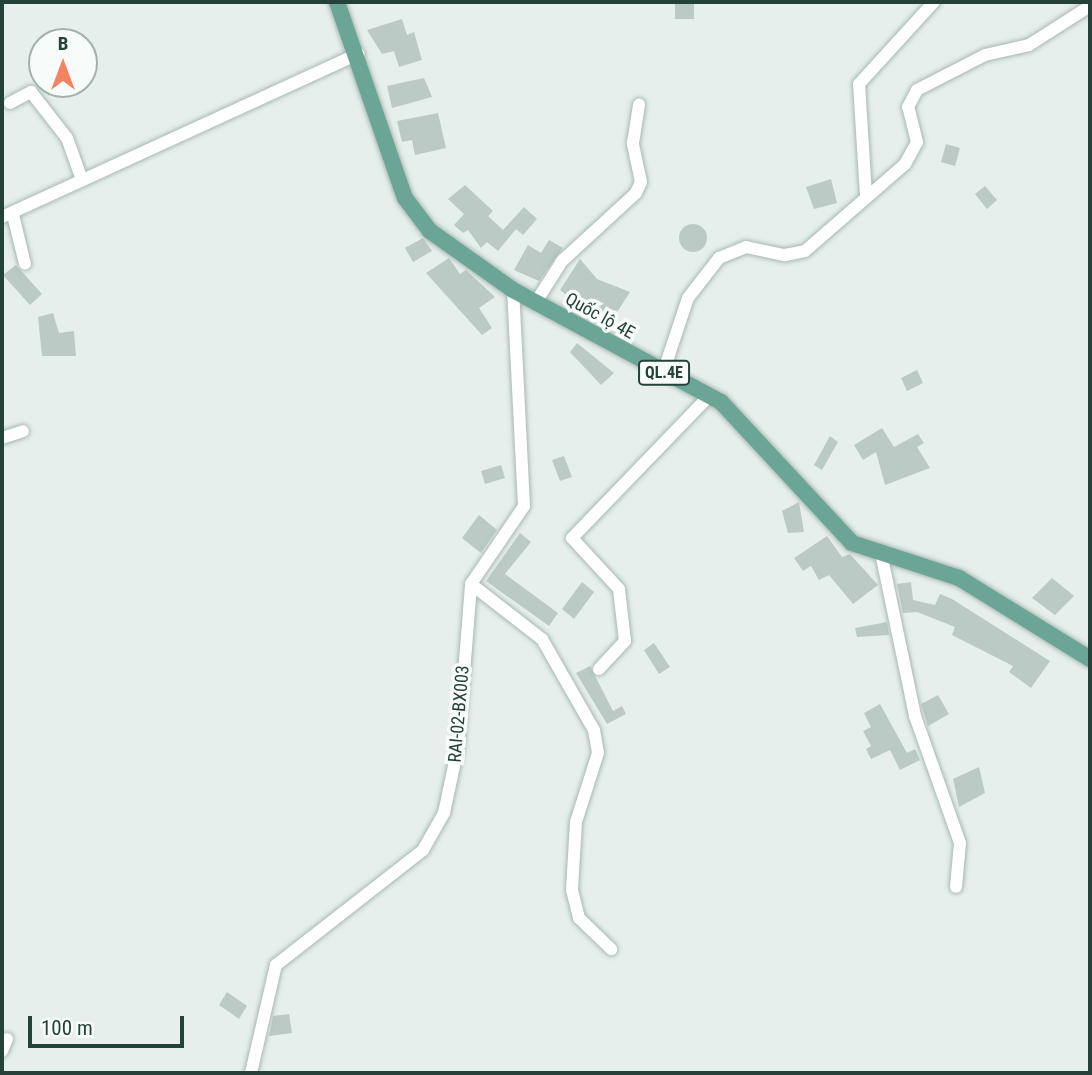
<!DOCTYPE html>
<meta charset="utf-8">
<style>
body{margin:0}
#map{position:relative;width:1092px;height:1075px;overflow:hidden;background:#e6efeb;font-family:"Roboto Condensed",sans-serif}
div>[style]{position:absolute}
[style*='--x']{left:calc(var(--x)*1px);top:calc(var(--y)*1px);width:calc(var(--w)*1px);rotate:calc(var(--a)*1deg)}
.building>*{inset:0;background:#bbcac4}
.round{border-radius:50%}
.roads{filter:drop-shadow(0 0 2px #a8b8b2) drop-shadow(0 0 2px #a8b8b2)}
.minor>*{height:12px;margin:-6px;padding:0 6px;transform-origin:6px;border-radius:6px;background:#fff}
.major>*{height:16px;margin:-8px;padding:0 8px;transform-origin:8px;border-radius:8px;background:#6aa596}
span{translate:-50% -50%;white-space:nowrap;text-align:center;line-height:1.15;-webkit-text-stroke:7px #f7fbf9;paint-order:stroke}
.shield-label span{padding:2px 5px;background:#f7fbf9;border:2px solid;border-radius:5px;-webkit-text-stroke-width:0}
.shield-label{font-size:16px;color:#24423a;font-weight:700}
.street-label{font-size:18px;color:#24423a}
.frame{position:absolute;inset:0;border:4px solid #24423a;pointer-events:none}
.north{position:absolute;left:28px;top:28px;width:70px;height:70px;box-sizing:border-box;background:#f7fbf9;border:2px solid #a3b1ad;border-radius:50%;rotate:0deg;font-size:19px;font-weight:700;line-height:28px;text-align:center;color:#24423a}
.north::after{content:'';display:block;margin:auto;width:24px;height:32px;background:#f4845f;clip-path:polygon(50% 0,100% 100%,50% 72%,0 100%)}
.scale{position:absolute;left:28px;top:1016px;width:156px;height:32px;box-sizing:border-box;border:4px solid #24423a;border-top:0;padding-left:9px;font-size:21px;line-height:24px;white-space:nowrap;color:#24423a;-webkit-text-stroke:5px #f7fbf9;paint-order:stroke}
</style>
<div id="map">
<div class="building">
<div style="clip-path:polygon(675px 2px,694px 2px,694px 19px,675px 19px)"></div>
<div style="clip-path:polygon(402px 19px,407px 35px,414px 32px,422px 60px,399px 67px,394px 51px,382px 54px,367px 30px)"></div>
<div style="clip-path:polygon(424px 78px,432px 97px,392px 108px,387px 86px)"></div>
<div style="clip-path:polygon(438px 113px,446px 148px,415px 155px,412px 140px,402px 142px,397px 121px)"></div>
<div style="clip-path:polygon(946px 144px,960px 148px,955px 166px,941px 162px)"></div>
<div style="clip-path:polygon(831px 179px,837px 203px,814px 209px,806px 187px)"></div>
<div style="clip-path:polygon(465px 185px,493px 211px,488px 216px,503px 230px,524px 207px,537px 219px,523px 235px,516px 229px,498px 251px,487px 242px,481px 248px,468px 230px,463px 233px,454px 225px,464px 214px,448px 199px)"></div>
<div style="clip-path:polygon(985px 186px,997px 200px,987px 209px,975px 194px)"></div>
<div class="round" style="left:679px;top:224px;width:28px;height:28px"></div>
<div style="clip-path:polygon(423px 238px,432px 251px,413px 262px,405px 248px)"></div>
<div style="clip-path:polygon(549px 240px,563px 248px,539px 281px,514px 270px,528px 245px,541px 253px)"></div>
<div style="clip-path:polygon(449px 258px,460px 274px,466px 270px,495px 297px,479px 308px,492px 328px,482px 335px,426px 273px)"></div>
<div style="clip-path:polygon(580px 259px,597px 279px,630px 292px,607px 328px,560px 290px)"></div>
<div style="clip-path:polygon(16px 265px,42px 294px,30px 305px,3px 275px)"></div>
<div style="clip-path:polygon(53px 313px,59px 333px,74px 331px,76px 356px,42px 356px,38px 317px)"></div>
<div style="clip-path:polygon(577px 343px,614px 373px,601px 385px,570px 352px)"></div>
<div style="clip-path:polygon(917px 370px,923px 383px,907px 391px,901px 378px)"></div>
<div style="clip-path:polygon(882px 428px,894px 447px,918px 434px,924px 443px,917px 447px,930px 468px,885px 485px,876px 452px,863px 460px,854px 445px)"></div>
<div style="clip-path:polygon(830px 436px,838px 442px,822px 470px,814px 465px)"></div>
<div style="clip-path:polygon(564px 456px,572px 477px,560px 481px,552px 460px)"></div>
<div style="clip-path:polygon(501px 465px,505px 478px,485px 484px,481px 471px)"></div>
<div style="clip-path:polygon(799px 502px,804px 532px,788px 533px,782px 511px)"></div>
<div style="clip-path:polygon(479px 515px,497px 530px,481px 553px,462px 538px)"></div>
<div style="clip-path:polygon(520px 533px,531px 542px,505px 574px,558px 613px,549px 626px,486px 581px)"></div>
<div style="clip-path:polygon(827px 536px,842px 557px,850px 554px,878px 585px,853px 604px,829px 575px,819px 580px,811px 566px,803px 571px,794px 558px)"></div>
<div style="clip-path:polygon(1052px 578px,1074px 596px,1055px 615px,1032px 598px)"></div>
<div style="clip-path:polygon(582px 582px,594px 592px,574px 619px,562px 609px)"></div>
<div style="clip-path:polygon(911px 582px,913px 600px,935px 605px,940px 594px,952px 599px,1050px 661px,1031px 688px,1009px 672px,1013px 666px,952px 635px,955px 627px,917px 612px,903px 613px,897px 584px)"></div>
<div style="clip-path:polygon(887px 622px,889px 635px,857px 637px,855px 628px)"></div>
<div style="clip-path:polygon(654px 643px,670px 667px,659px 674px,644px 650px)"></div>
<div style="clip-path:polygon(590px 666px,613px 711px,622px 706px,626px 714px,607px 724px,576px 673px)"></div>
<div style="clip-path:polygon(938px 695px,949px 714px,928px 726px,921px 704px)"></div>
<div style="clip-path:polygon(880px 704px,907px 753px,915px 749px,920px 760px,900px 770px,890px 750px,871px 759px,866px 749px,871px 746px,863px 731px,871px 727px,864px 713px)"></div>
<div style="clip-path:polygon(979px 767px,985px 793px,959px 807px,953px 779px)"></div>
<div style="clip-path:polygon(227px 992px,247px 1006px,239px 1019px,219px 1005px)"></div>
<div style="clip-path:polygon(289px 1014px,292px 1033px,269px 1036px,273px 1016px)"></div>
</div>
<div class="roads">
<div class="minor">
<div style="--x:10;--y:103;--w:24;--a:-28"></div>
<div style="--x:31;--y:92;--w:58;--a:52"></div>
<div style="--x:67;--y:138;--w:45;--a:70.3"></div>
<div style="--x:866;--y:195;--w:111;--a:-93.6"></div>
<div style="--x:859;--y:84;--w:111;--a:-47.6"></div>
<div style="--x:13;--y:215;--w:50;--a:76.2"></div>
<div style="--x:2;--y:217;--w:392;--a:-24.6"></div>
<div style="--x:536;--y:302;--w:49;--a:-57.6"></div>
<div style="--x:562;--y:261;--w:100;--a:-42.6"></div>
<div style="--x:636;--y:193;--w:12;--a:-66"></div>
<div style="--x:641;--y:182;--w:40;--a:-102"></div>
<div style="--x:633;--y:143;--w:39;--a:-81"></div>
<div style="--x:663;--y:373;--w:79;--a:-71.6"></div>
<div style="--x:688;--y:298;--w:51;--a:-52.2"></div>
<div style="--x:719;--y:258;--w:29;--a:-22"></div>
<div style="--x:746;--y:247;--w:40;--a:12"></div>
<div style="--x:785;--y:255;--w:20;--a:-11"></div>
<div style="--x:805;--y:251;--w:133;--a:-41"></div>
<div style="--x:905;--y:164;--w:25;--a:-61"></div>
<div style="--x:917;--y:142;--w:36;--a:-104"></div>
<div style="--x:908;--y:107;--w:19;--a:-62"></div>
<div style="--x:917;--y:90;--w:76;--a:-27.2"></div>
<div style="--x:985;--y:55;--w:45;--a:-12.8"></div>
<div style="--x:1029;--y:45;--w:72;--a:-32.6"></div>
<div style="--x:2;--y:438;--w:22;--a:-18"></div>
<div style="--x:881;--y:553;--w:167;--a:78.2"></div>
<div style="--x:915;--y:716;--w:135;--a:70.5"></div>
<div style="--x:960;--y:843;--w:44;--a:95.2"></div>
<div style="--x:471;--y:584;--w:90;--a:37.8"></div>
<div style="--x:542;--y:639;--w:105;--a:60.3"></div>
<div style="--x:594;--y:730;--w:23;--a:80"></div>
<div style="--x:598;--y:753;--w:72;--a:107.7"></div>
<div style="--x:576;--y:822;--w:68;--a:93.4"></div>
<div style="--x:572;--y:890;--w:29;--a:76"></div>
<div style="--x:579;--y:918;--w:45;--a:44.1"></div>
<div style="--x:599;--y:669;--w:38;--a:-47"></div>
<div style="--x:625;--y:641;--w:52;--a:-96.6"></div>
<div style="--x:619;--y:589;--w:69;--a:-132.7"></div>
<div style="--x:572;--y:538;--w:199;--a:-46"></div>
<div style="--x:2;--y:1051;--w:13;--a:-67"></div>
<div style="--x:251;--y:1073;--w:111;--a:-77"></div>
<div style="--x:276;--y:965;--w:187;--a:-38"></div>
<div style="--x:423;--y:850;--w:43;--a:-60.4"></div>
<div style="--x:444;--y:813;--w:67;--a:-78"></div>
<div style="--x:458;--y:747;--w:164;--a:-85.4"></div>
<div style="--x:471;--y:584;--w:94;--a:-55.8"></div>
<div style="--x:524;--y:506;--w:216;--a:-92.9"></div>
</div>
<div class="major">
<div style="--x:337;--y:2;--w:207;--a:70.9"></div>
<div style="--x:405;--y:198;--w:41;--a:52.9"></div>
<div style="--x:430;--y:231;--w:102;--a:35.4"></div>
<div style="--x:513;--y:290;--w:236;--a:28.3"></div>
<div style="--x:721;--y:402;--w:192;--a:47.1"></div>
<div style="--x:852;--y:543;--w:113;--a:18.1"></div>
<div style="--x:959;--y:578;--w:154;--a:31.7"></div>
</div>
</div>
<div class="shield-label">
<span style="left:664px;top:373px">QL.4E</span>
</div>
<div class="street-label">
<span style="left:600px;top:316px;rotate:29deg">Quốc lộ 4E</span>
<span style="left:459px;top:714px;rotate:-85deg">RAI-02-BX003</span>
</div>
<div class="frame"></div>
<div class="north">B</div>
<div class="scale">100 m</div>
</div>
